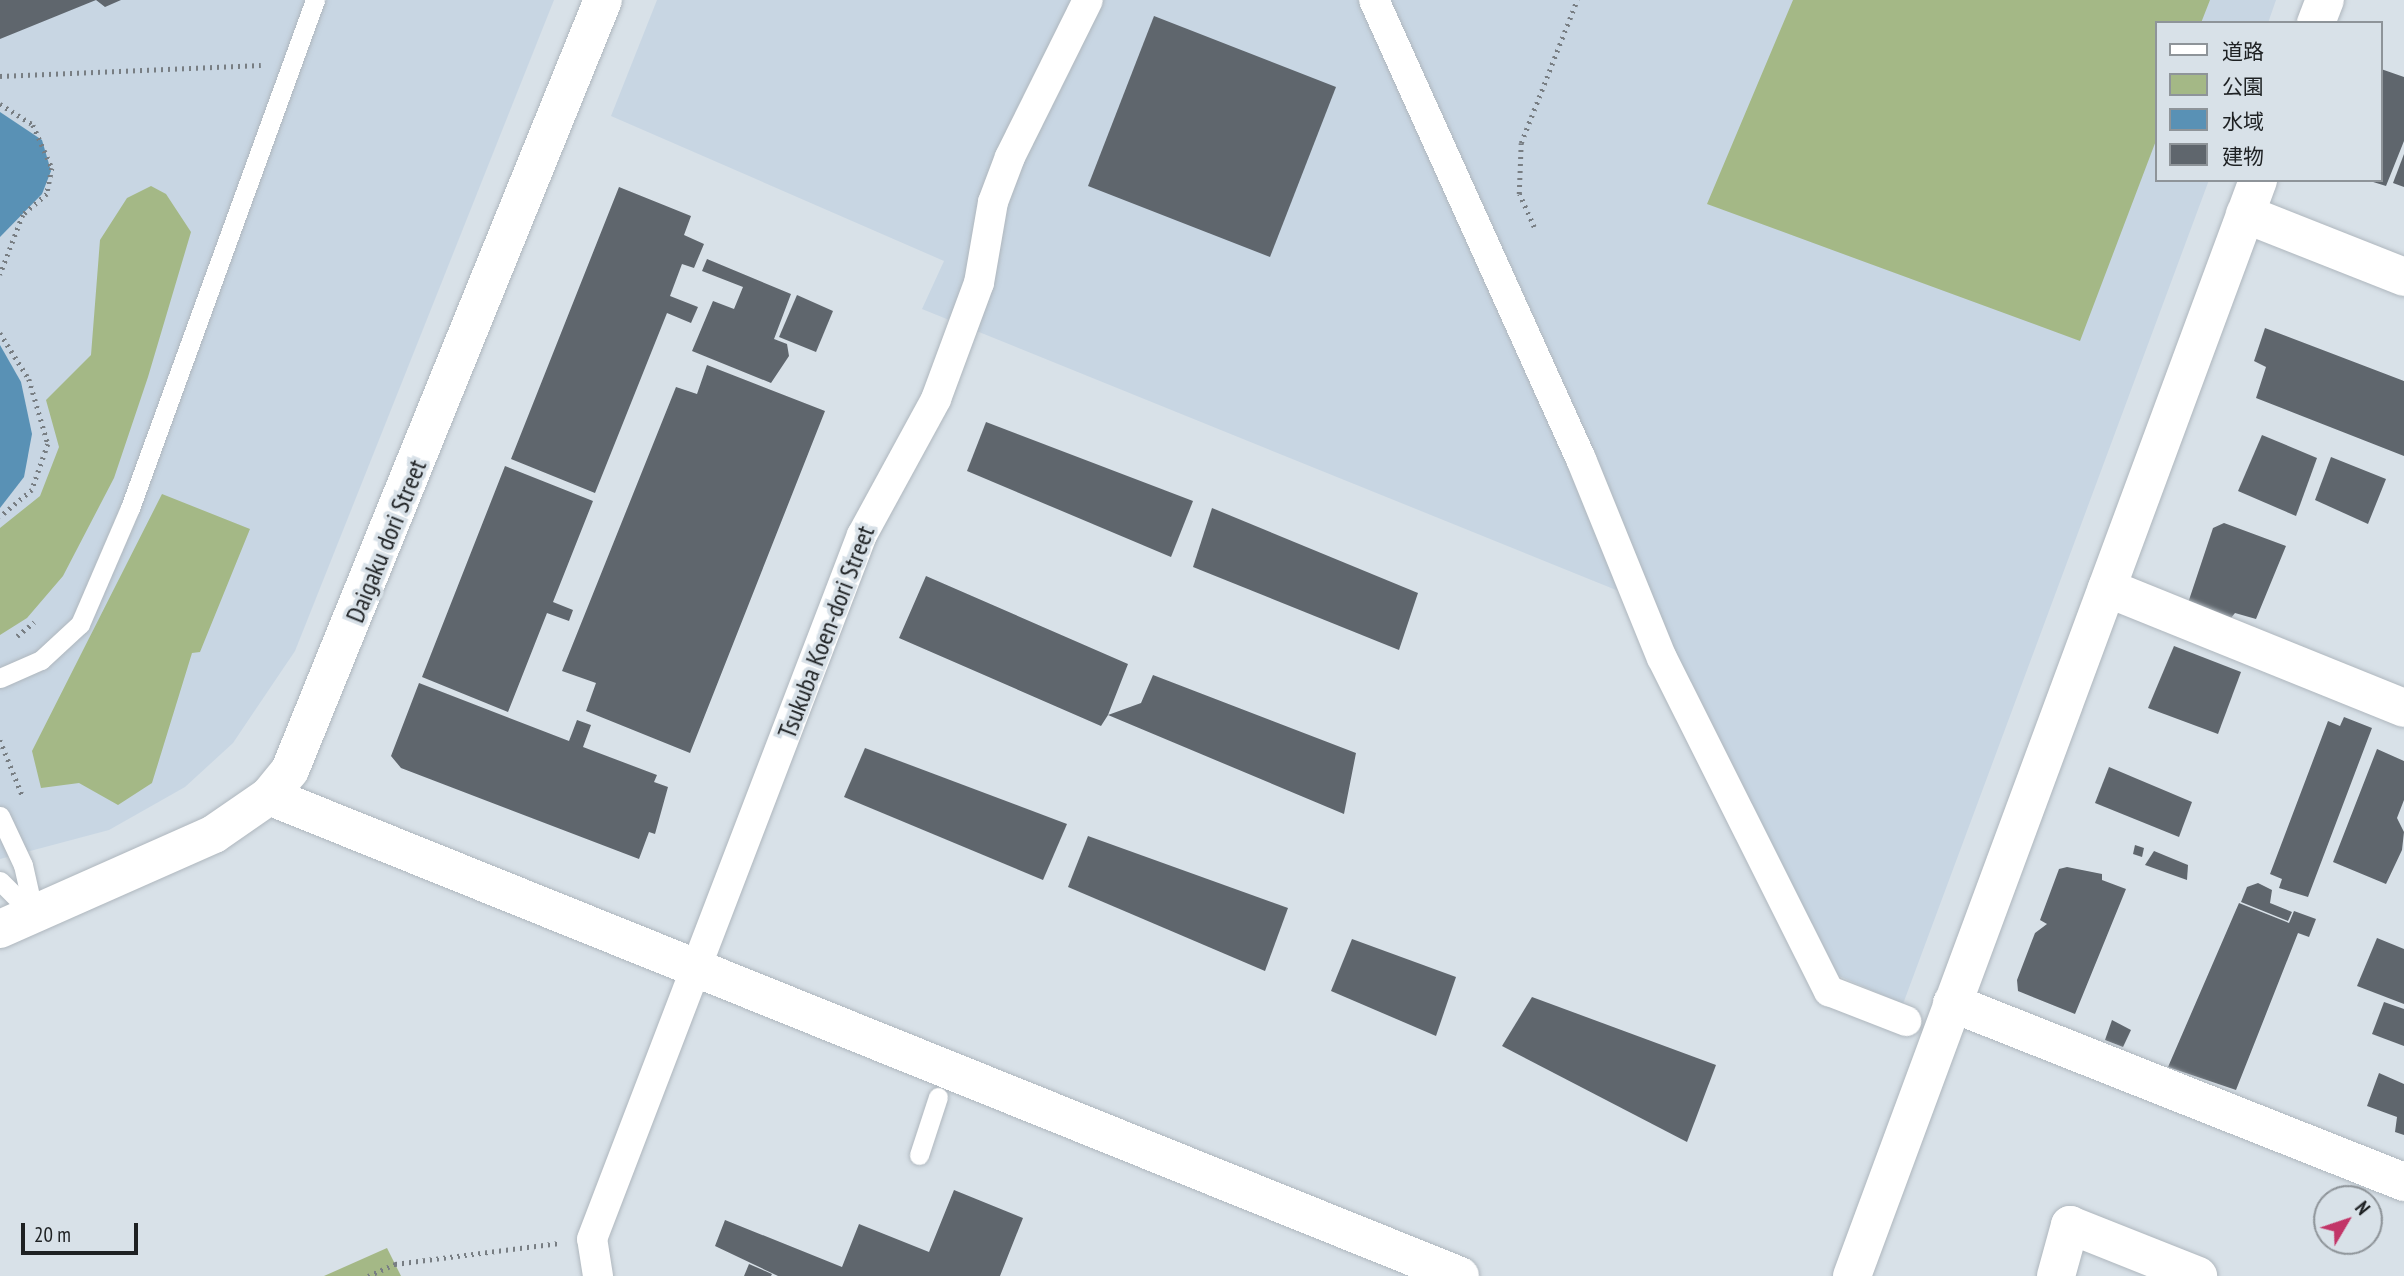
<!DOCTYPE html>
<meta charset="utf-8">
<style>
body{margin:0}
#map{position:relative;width:2404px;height:1276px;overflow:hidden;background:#d8e1e8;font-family:"PT Sans Narrow","Noto Sans JP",sans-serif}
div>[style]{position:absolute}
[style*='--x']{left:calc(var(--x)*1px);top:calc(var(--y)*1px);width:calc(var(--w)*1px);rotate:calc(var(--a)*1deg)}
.built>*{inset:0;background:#c8d6e3}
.green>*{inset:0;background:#a4b886}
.water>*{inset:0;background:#5991b5}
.building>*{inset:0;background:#5f666d}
.path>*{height:4.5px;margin-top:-2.25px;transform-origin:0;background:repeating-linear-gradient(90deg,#787e83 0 2px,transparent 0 7px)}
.roads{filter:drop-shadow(0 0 2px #afb7be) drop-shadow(0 0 2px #afb7be)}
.service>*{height:19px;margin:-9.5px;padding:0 9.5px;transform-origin:9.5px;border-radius:9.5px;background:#fff}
.pedestrian>*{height:30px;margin:-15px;padding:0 15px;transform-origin:15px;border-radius:15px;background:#fff}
.minor>*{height:38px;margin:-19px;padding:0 19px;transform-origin:19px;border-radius:19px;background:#fff}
.tertiary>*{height:38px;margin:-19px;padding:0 19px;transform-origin:19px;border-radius:19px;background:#fff}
span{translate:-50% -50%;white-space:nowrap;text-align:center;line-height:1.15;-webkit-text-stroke:7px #d8e1e8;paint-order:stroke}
.street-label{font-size:26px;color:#1e2123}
.legend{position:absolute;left:2155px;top:21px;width:228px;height:161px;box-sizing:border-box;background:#d8e1e8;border:2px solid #8e9499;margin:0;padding:9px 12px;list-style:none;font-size:21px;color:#1e2123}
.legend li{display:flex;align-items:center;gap:14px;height:35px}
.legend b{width:35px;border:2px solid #8e9499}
.north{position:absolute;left:2313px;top:1185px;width:70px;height:70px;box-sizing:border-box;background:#d8e1e8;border:2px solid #8e9499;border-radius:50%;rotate:51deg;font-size:19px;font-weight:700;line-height:28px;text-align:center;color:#1e2123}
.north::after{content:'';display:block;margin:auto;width:24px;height:32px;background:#c23568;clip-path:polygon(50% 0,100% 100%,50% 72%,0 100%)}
.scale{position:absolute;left:21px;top:1223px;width:117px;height:32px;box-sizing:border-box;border:4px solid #1e2123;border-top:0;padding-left:9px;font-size:21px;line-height:24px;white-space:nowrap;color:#1e2123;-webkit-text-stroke:5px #d8e1e8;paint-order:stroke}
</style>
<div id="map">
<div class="built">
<div style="clip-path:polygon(0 0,554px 0,295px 651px,233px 743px,185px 787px,109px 830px,0 859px)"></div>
<div style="clip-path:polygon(657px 0,2276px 0,2268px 23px,2157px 23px,2157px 180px,2209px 180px,1903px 1004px,1828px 971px,1626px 594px,922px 309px,944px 261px,611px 116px)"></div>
</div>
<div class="green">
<div style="clip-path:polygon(1793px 0,2210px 0,2201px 23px,2157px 23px,2157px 138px,2080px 341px,1707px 204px)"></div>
<div style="clip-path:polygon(151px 186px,166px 194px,191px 232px,148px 377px,114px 478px,63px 576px,27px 618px,0 635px,0 528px,40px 496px,59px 447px,46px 400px,91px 355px,100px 240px,127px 198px)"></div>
<div style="clip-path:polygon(162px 494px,250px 529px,200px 652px,192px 653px,152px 783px,118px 805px,79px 783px,41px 788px,32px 751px)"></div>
<div style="clip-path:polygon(387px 1248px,401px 1276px,324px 1276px)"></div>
</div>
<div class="water">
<div style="clip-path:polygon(0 112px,42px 140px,51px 171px,42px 194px,0 237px)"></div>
<div style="clip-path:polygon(0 345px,21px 382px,32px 434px,24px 477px,0 508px)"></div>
</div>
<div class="building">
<div style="clip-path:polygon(0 0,121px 0,105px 7px,96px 0,0 39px)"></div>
<div style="clip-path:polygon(1154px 16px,1336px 87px,1270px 257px,1088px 186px)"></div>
<div style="clip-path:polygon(2381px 69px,2404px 77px,2404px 141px,2386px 186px,2370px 181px,2381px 180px)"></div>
<div style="clip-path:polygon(2404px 154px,2404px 187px,2393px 183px)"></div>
<div style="clip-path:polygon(619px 187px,691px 216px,684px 235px,704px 244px,694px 268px,682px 264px,670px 296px,698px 307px,691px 323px,667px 313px,595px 493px,511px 459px)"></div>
<div style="clip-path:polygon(707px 259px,791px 294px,774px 339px,787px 344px,789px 356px,771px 383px,692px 351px,713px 301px,734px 309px,743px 287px,702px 271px)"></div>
<div style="clip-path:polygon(797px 295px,833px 311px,816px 352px,779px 337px)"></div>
<div style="clip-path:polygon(2265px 328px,2404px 381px,2404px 456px,2256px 398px,2266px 367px,2254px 361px)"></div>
<div style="clip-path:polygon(707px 365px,825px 411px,690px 753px,586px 711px,596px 683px,562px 671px,676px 387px,697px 394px)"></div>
<div style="clip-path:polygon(986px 422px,1193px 501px,1171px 557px,967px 471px)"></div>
<div style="clip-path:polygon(2262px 435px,2317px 458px,2296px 516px,2238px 491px)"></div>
<div style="clip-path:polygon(2331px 457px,2386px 479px,2368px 524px,2315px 500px)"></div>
<div style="clip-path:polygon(505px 466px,593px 501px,553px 602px,573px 610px,569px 621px,547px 613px,508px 712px,422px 677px)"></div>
<div style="clip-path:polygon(1212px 508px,1418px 593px,1399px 650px,1193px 567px)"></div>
<div style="clip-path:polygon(2224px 523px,2286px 546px,2256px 619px,2235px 613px,2231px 618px,2188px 603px,2213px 528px)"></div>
<div style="clip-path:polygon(926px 576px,1128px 664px,1108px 715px,1141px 703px,1153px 675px,1356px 753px,1344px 814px,1108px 715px,1101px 726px,899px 638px)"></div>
<div style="clip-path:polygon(2174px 646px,2241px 672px,2218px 734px,2148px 708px)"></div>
<div style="clip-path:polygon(419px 683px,569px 741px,577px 720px,591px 725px,583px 747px,657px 775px,654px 782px,668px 787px,655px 834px,649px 832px,639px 859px,401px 768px,391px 756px)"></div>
<div style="clip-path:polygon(2344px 717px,2372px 728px,2308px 897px,2279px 888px,2282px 879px,2270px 874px,2328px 721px,2340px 726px)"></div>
<div style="clip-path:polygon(865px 748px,1067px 824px,1043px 880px,844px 797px)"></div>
<div style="clip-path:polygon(2377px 749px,2404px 761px,2404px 800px,2397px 818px,2404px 832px,2402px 850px,2386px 884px,2333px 862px)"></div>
<div style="clip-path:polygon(2109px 767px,2192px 802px,2179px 837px,2095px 803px)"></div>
<div style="clip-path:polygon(1088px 836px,1288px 908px,1265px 971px,1068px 887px)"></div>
<div style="clip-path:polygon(2135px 845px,2144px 848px,2142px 857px,2133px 854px)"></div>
<div style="clip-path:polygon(2154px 851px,2188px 865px,2187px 880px,2145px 865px)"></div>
<div style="clip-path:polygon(2067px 867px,2102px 874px,2102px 880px,2126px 889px,2075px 1014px,2018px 991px,2017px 980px,2035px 933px,2047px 924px,2040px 920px,2059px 869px)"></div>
<div style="clip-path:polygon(2258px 883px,2272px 890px,2270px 903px,2292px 912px,2288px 921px,2241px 902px,2247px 887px)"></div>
<div style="clip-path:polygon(2239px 903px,2289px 923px,2294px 911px,2316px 919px,2309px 937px,2298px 933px,2236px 1090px,2168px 1067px)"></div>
<div style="clip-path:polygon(2377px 938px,2404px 949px,2404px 1004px,2357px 986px)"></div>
<div style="clip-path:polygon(1352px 939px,1456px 977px,1436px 1036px,1331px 991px)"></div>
<div style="clip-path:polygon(1532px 997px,1716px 1065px,1687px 1142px,1502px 1046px)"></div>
<div style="clip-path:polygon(2384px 1002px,2404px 1009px,2404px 1046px,2372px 1034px)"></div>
<div style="clip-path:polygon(2112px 1020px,2131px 1030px,2123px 1047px,2105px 1040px)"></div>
<div style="clip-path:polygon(2379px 1073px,2404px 1084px,2404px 1135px,2395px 1132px,2397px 1117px,2367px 1106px)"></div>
<div style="clip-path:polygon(954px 1190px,1023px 1218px,1000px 1276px,778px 1276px,715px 1246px,725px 1220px,842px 1267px,859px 1224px,929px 1252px)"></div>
<div style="clip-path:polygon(749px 1264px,772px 1274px,771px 1276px,744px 1276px)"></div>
</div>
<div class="path">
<div style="--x:0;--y:76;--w:261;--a:-2.4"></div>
<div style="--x:0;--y:104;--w:39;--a:32"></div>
<div style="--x:33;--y:125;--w:47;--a:66.2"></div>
<div style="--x:52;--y:168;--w:26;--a:101"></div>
<div style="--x:47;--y:194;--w:32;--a:139"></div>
<div style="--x:23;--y:215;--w:64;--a:111"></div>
<div style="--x:1534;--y:227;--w:36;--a:-114"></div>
<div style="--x:1519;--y:194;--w:51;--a:-87.8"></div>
<div style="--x:1521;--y:143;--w:154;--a:-68.6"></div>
<div style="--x:0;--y:333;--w:54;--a:57.8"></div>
<div style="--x:29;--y:379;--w:68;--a:73.7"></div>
<div style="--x:48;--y:444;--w:49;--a:109.2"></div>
<div style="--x:32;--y:490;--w:42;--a:139.8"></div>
<div style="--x:17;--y:636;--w:22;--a:-39"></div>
<div style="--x:0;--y:740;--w:61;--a:68"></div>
<div style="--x:368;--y:1276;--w:30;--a:-24"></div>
<div style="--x:395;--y:1264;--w:166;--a:-7.3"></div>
</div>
<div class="roads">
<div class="service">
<div style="--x:0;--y:678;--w:45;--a:-23.7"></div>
<div style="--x:41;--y:660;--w:53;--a:-42.7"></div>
<div style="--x:80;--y:624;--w:126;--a:-66.7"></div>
<div style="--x:130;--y:508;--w:541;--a:-69.99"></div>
<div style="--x:0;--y:816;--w:54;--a:64.9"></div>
<div style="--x:23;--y:865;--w:50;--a:77.3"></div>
<div style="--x:0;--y:881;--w:47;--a:45"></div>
<div style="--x:919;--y:1155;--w:61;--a:-71.9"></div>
</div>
<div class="pedestrian">
<div style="--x:1374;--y:0;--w:504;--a:65.73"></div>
<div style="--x:1581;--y:459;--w:215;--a:67.9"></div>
<div style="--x:1662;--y:658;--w:373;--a:63.4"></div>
<div style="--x:1829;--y:991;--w:83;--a:21.3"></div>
<div style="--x:598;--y:1276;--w:37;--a:-99"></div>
<div style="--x:592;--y:1239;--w:754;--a:-69.02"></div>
<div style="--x:862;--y:535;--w:155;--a:-61.4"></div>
<div style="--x:936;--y:399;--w:124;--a:-69.7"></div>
<div style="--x:979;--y:283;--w:82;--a:-80.2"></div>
<div style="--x:993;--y:202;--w:48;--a:-69.3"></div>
<div style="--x:1010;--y:157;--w:175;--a:-63.6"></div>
</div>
<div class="minor">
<div style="--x:2245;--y:214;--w:171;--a:21.6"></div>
<div style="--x:2107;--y:588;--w:320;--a:22"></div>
<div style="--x:1952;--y:1003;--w:486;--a:21.6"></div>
<div style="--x:2056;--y:1276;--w:53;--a:-74.6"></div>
<div style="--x:2070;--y:1225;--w:138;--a:21.7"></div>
</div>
<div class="tertiary">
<div style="--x:2316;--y:23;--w:25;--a:-69"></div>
<div style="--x:269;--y:796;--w:1284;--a:21.95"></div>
<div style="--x:0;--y:929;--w:234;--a:-23.9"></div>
<div style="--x:214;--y:834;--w:67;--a:-34.6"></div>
<div style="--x:269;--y:796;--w:33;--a:-51"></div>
<div style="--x:290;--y:770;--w:831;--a:-67.88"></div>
<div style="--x:1852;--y:1276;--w:1169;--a:-69.67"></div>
</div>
</div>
<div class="street-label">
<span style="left:386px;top:541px;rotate:-68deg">Daigaku dori Street</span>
<span style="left:826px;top:632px;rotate:-69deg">Tsukuba Koen-dori Street</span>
</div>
<ul class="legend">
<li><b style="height:9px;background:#fff"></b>道路</li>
<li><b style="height:19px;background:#a4b886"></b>公園</li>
<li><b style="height:19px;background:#5991b5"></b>水域</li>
<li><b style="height:19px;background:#5f666d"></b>建物</li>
</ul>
<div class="north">N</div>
<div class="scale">20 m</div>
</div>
